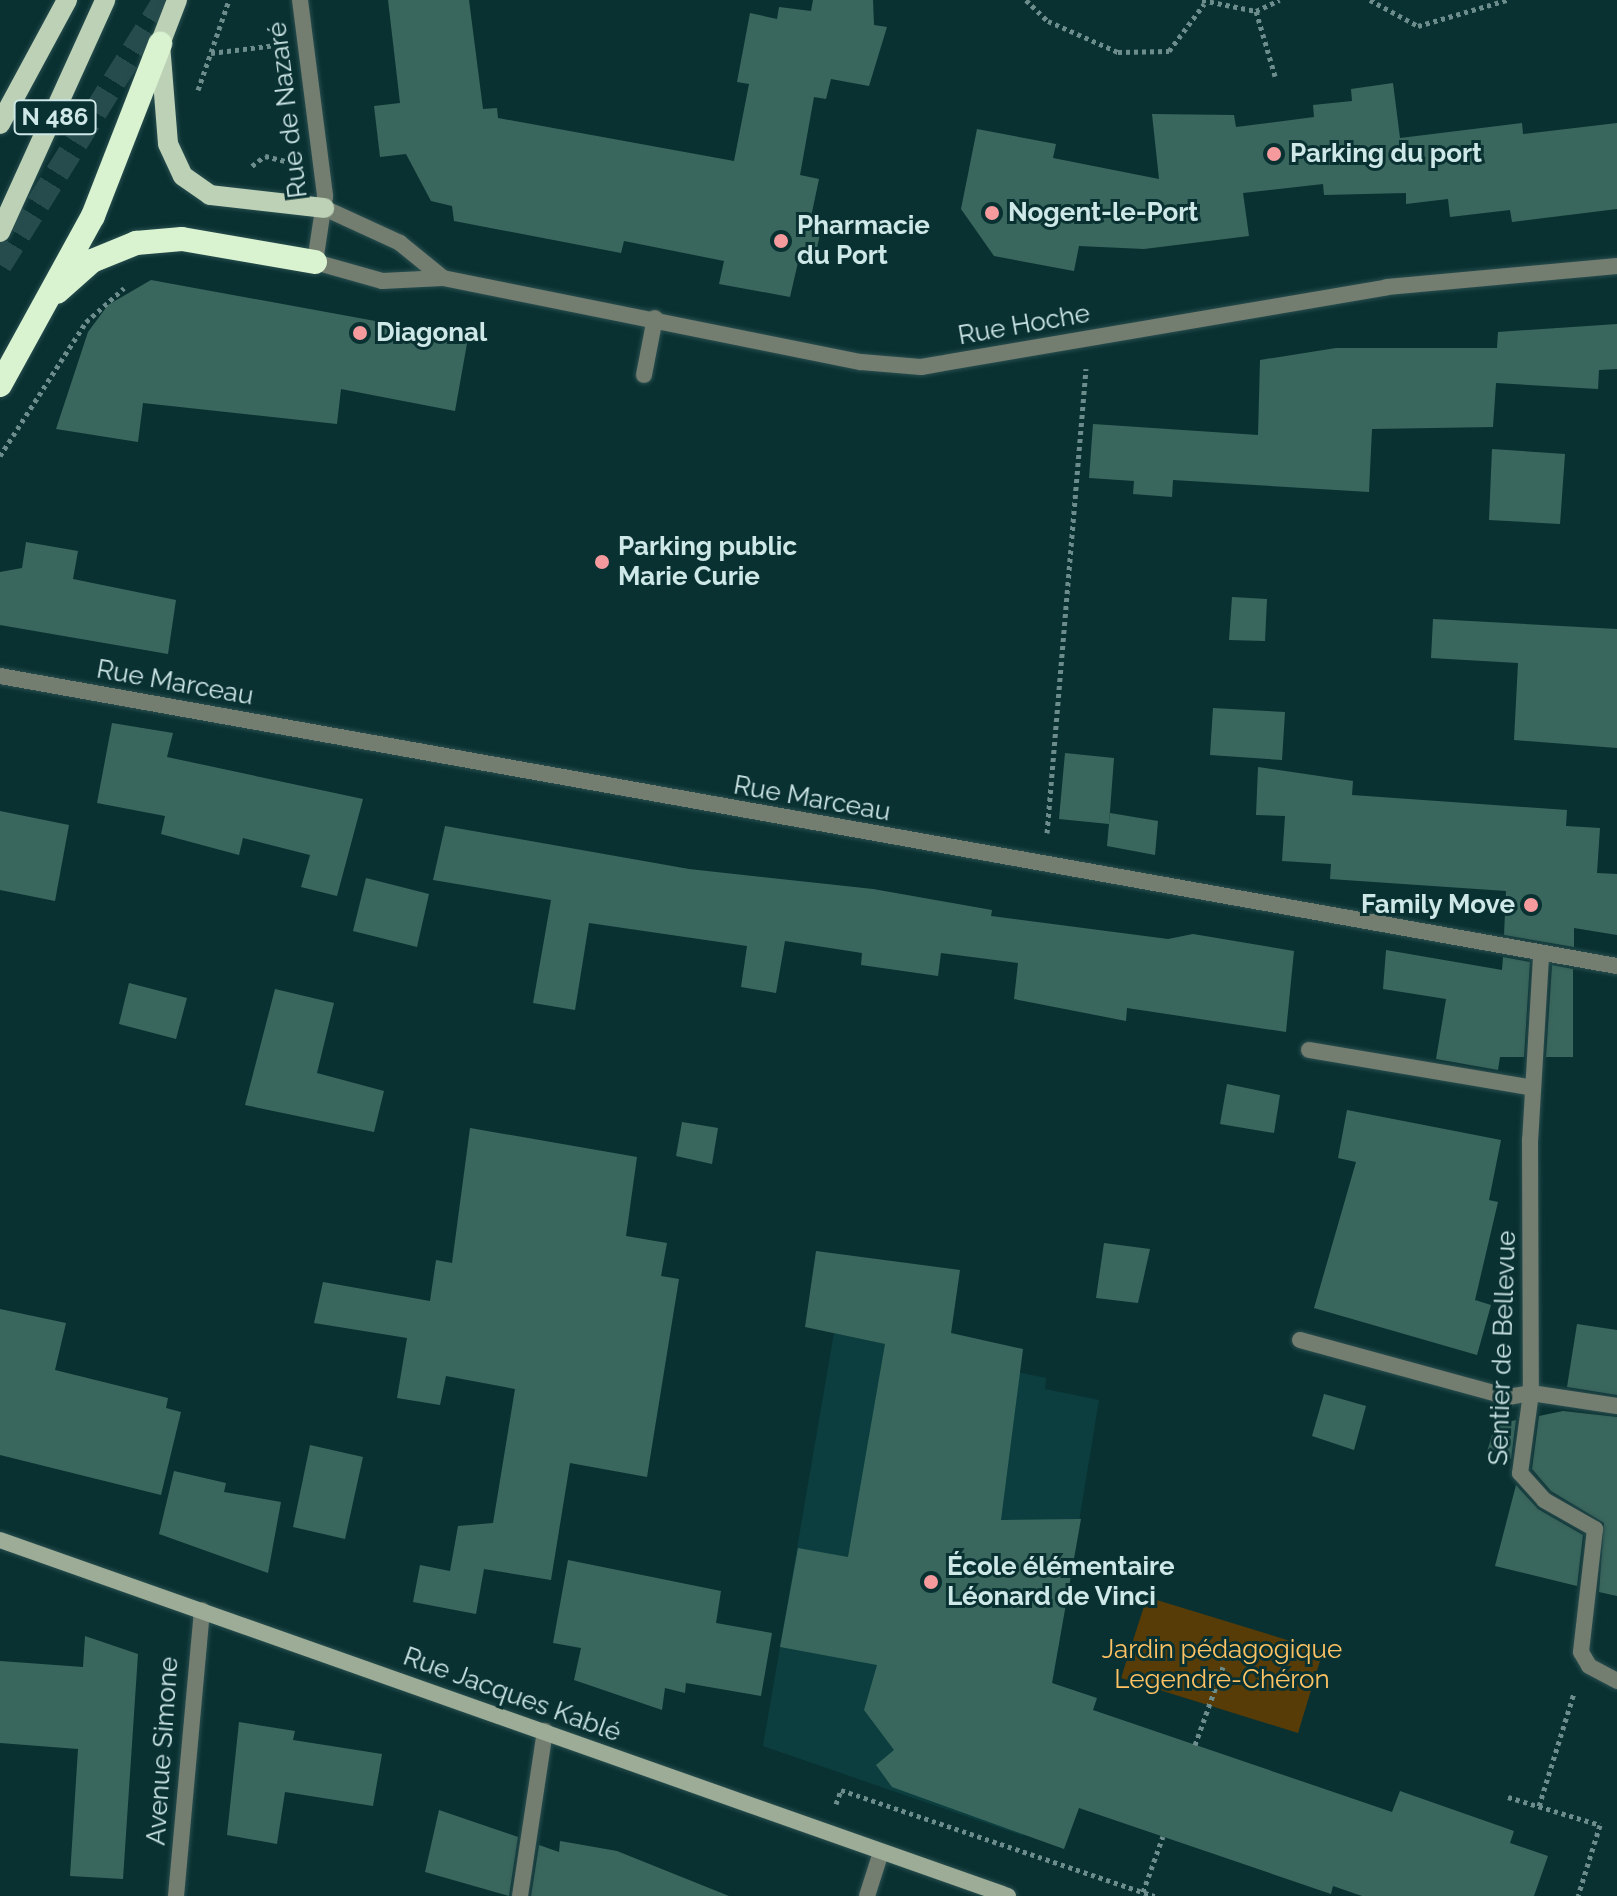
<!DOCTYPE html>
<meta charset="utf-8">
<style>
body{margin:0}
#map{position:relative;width:1617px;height:1896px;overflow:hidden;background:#0a3132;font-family:Raleway,sans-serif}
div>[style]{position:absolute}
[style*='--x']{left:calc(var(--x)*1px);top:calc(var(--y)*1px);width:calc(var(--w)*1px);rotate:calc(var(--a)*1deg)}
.built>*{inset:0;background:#0c3e3f}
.green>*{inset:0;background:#573c08}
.building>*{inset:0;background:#3a675d}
.highway-tunnel>*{height:24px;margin-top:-12px;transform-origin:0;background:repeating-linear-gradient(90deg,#274c4d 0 24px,transparent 0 36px)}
.path>*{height:5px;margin-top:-2.5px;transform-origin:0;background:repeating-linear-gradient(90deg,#6d8d8d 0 4px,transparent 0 8px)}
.roads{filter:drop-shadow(0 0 2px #294e4f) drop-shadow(0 0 2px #294e4f)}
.lane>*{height:16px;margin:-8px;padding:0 8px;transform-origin:8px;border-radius:8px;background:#737d70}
.street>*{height:16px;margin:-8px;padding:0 8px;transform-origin:8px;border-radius:8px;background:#737d70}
.secondary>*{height:16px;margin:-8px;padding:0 8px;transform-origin:8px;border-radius:8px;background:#9cac96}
.primary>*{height:20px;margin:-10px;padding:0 10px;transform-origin:10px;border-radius:10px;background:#bcd1b5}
.highway>*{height:24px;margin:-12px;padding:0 12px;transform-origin:12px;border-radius:12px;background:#d9f2d0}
.dots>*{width:22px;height:22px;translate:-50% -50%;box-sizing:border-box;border:4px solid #0a3132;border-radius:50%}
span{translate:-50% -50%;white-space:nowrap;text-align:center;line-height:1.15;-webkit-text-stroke:6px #0a3132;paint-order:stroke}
.shield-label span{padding:2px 6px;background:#0a3132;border:2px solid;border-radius:6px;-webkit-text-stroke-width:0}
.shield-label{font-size:24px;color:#cee7e7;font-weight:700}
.street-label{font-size:26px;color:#cee7e7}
.poi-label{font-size:26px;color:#cee7e7;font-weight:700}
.left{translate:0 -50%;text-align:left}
.right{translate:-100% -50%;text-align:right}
.park-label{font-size:26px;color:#ffc364}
</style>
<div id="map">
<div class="built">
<div style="clip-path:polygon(834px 1333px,1046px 1378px,1045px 1389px,1099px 1400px,1046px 1722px,1045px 1770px,1023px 1836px,763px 1746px)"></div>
</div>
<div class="green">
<div style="clip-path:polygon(1147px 1597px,1323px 1651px,1298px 1733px,1121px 1678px)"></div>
</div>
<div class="building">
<div style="clip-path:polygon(388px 0,469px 0,483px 109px,497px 108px,498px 118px,734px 161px,749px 84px,737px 82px,750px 13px,777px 19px,779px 7px,811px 11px,813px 0,873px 0,874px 25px,887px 27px,869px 86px,831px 79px,826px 99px,814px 97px,800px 175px,819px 179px,811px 217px,823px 220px,814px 262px,799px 258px,790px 297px,719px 284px,724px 261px,624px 241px,621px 253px,454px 221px,452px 206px,431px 201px,406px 154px,380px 157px,374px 106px,400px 103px)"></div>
<div style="clip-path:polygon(1393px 83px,1400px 138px,1522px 123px,1523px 134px,1617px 123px,1617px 209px,1512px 222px,1510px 210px,1450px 217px,1448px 199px,1406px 204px,1406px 193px,1324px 195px,1323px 184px,1243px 193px,1249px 236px,1144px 249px,1079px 246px,1074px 271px,994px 256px,961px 209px,977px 129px,1056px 144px,1053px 158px,1159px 179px,1152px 114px,1234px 115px,1236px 127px,1314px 117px,1313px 105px,1352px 101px,1351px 89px)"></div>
<div style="clip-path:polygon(151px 280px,468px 338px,455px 411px,341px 389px,337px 424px,143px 403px,138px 442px,56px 429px,88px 332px,108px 305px)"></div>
<div style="clip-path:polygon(1617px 324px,1617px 369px,1599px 370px,1598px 389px,1496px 383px,1493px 427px,1372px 429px,1369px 492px,1173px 480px,1172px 497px,1133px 494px,1134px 481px,1089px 478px,1093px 424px,1258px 435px,1260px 360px,1336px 348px,1497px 348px,1498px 332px)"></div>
<div style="clip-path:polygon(1492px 449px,1565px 454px,1560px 524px,1489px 520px)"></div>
<div style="clip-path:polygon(26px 542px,78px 551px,73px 579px,176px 600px,168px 654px,0 625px,0 572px,22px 568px)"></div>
<div style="clip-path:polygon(1232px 597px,1267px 599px,1265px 641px,1229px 640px)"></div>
<div style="clip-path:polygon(1433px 619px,1617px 629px,1617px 748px,1514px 740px,1518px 663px,1431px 658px)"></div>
<div style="clip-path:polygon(1213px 708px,1285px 712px,1282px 760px,1210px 755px)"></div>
<div style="clip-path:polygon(112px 723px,173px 733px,167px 757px,363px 799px,337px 896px,301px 887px,310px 855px,243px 838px,239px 855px,161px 834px,165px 816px,97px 803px)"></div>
<div style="clip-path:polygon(1065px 753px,1114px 758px,1109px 824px,1059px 819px)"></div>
<div style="clip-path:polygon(1258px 767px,1353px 781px,1352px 795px,1567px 810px,1566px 826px,1600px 828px,1597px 873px,1617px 874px,1617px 935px,1574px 928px,1574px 947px,1504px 935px,1506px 891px,1330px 879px,1331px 864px,1282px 861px,1285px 816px,1256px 815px)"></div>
<div style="clip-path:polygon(0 811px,69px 825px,55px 901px,0 890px)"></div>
<div style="clip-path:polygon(1110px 813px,1158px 821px,1155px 855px,1107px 846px)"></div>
<div style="clip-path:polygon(445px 826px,689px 869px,873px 889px,992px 910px,991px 916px,1168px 939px,1193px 934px,1294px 951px,1286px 1032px,1127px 1008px,1126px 1021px,1014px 999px,1018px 963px,941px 953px,938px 976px,861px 965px,862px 953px,785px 941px,776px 993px,741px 987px,747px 946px,589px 923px,575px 1010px,533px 1003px,551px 900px,433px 880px)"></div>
<div style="clip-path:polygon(366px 878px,429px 894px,417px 947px,353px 931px)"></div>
<div style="clip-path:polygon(1386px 950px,1502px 970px,1503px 957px,1530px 962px,1524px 1057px,1500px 1057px,1498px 1070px,1436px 1059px,1446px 999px,1383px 989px)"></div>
<div style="clip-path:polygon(1552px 965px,1573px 969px,1573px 1057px,1546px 1057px)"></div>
<div style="clip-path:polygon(129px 983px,187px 998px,176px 1039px,119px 1024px)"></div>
<div style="clip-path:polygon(275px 989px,334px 1003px,317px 1073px,384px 1091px,374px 1132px,245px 1105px)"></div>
<div style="clip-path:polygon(1227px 1084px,1280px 1095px,1274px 1133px,1220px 1124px)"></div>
<div style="clip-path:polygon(1347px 1110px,1501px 1140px,1489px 1200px,1498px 1202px,1475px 1300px,1491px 1305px,1477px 1355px,1314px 1308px,1356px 1162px,1338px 1158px)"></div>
<div style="clip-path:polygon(682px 1122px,718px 1128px,712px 1164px,676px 1156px)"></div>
<div style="clip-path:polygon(470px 1128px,637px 1157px,626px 1236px,667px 1243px,661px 1276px,679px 1279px,647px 1477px,570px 1463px,551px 1580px,484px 1569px,476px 1614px,413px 1602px,420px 1565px,450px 1571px,458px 1526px,493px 1523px,515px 1389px,446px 1376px,440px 1405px,397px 1398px,407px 1338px,314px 1323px,323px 1282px,430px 1301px,436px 1260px,452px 1263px)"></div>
<div style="clip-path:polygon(1104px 1243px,1150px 1249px,1138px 1303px,1096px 1298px)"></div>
<div style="clip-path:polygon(816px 1251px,960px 1270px,951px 1333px,1023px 1349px,1001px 1520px,1081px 1519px,1052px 1683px,1097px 1698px,1093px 1710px,1392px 1812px,1400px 1791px,1514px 1831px,1510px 1843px,1548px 1856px,1534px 1896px,1362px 1896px,1333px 1886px,1331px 1894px,1079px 1808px,1064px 1849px,892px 1787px,876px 1765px,894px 1750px,864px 1710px,877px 1665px,780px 1647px,798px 1548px,848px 1557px,885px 1344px,805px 1327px)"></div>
<div style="clip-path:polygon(0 1309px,66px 1323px,55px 1370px,168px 1398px,166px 1408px,181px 1412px,161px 1495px,0 1455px)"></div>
<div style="clip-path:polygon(1577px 1324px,1617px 1330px,1617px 1395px,1567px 1387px)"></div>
<div style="clip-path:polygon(1324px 1394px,1366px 1406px,1354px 1450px,1312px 1436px)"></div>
<div style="clip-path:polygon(1563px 1411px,1617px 1417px,1617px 1596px,1599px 1592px,1604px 1523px,1551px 1491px,1532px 1469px,1539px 1416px)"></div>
<div style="clip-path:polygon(1516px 1420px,1511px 1459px,1487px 1452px,1495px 1425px)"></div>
<div style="clip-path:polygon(310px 1445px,363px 1457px,345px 1539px,293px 1527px)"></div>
<div style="clip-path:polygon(174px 1471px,226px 1483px,224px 1492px,281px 1502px,268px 1573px,159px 1534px)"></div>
<div style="clip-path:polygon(1516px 1485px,1538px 1509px,1583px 1535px,1577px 1586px,1495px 1566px)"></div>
<div style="clip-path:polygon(568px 1560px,721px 1591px,716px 1623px,772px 1633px,761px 1696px,686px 1683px,685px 1693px,665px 1688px,662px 1710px,574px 1680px,581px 1648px,553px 1643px)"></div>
<div style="clip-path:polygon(85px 1636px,138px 1654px,123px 1879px,70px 1876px,78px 1749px,0 1743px,0 1661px,83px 1667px)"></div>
<div style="clip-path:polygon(239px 1722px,295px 1731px,293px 1740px,382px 1754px,373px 1806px,285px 1792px,277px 1844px,227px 1835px)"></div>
<div style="clip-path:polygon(439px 1810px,518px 1837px,509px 1896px,425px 1872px)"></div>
<div style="clip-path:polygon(560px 1841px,617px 1851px,729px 1896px,531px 1896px,539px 1845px,559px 1852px)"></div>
</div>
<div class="highway-tunnel">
<div style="--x:0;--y:265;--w:312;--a:-58.1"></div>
</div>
<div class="path">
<div style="--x:1026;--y:0;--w:30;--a:44"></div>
<div style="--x:1048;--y:21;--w:77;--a:23.9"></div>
<div style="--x:1118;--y:52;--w:51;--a:-1.1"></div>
<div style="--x:1169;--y:51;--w:59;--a:-53.3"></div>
<div style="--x:1202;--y:0;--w:55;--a:11.5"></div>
<div style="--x:1256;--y:11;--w:26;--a:-25"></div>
<div style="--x:1370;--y:0;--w:55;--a:28.4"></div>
<div style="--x:1418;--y:26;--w:93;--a:-16.3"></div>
<div style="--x:1256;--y:11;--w:68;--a:73.7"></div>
<div style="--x:211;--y:53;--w:66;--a:-6.9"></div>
<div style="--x:198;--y:90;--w:95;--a:-71"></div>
<div style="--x:252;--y:166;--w:16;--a:-38"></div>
<div style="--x:265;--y:156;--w:25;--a:14"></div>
<div style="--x:0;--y:456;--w:159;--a:-57.3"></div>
<div style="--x:86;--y:322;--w:51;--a:-41.8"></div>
<div style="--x:1047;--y:833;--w:466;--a:-85.2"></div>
<div style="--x:1195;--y:1745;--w:83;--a:-70.3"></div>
<div style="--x:1508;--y:1797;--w:96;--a:16.9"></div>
<div style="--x:1600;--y:1825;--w:74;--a:107.2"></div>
<div style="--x:836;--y:1804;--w:15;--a:-70"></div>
<div style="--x:841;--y:1790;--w:331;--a:18.7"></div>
<div style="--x:1539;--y:1806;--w:118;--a:-72.8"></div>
<div style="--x:1143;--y:1892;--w:59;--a:-70.3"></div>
</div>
<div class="roads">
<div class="lane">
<div style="--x:644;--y:375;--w:58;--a:-79.1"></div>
</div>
<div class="street">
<div style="--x:300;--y:0;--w:198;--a:82.7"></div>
<div style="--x:325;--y:196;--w:67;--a:98.6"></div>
<div style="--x:315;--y:262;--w:70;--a:15.8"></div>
<div style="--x:382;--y:281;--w:61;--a:-2.8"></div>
<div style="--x:443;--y:278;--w:426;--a:11.4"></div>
<div style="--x:861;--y:362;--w:60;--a:4.8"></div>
<div style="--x:921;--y:367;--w:473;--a:-9.7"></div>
<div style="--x:1387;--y:287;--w:231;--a:-5.2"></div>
<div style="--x:324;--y:208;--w:84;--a:24.7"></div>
<div style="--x:400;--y:243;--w:55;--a:39.1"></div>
<div style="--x:0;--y:676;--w:1643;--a:10.17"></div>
<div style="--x:1541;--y:957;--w:183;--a:93.4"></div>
<div style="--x:1530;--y:1140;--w:253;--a:89.8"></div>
<div style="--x:1531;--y:1393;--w:81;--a:97.8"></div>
<div style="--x:1520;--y:1473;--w:36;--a:48"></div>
<div style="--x:1544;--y:1500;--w:59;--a:29.6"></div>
<div style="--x:1595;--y:1529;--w:124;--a:96.5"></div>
<div style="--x:1581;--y:1652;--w:16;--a:60"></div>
<div style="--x:1589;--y:1666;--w:32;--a:28"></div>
<div style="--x:1309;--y:1050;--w:227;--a:9.6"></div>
<div style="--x:1300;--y:1340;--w:216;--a:15.3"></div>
<div style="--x:1508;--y:1397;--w:23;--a:-10"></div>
<div style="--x:1531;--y:1393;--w:87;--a:8.6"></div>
<div style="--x:176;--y:1896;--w:287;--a:-84.8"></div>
<div style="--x:520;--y:1896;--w:167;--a:-81.4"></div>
<div style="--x:867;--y:1896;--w:46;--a:-72.3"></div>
</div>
<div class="secondary">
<div style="--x:0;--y:1540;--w:1069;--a:19.45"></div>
</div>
<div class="primary">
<div style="--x:177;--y:0;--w:47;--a:111.1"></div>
<div style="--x:160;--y:44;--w:100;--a:85.4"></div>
<div style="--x:168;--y:144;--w:35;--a:65"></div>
<div style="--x:183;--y:176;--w:33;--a:35"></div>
<div style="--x:210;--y:195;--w:115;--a:6.5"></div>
<div style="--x:0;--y:124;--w:141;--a:-61.6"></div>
<div style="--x:0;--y:232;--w:255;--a:-65.6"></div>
</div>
<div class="highway">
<div style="--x:57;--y:292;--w:47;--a:-41.5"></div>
<div style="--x:92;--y:261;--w:48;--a:-22.2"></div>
<div style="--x:136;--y:243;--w:46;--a:-5"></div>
<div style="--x:182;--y:239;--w:135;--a:9.8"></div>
<div style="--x:0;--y:385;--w:193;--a:-61.2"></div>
<div style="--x:93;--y:216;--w:185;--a:-68.7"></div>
</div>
</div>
<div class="dots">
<div style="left:1274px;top:154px;background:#f59b9e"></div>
<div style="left:992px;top:213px;background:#f59b9e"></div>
<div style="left:781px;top:241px;background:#f59b9e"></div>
<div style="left:360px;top:333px;background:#f59b9e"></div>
<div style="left:602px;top:562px;background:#f59b9e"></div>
<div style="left:1531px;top:905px;background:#f59b9e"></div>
<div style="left:931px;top:1582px;background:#f59b9e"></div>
</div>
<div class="shield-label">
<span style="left:55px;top:117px">N 486</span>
</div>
<div class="street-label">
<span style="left:288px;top:110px;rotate:-97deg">Rue de Nazaré</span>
<span style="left:1024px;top:325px;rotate:-10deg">Rue Hoche</span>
<span style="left:175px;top:683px;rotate:10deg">Rue Marceau</span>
<span style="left:812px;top:799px;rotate:10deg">Rue Marceau</span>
<span style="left:1503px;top:1348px;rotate:-88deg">Sentier de Bellevue</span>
<span style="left:512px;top:1695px;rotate:20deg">Rue Jacques Kablé</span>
<span style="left:163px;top:1751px;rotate:-86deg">Avenue Simone</span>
</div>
<div class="poi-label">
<span class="left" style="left:1290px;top:154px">Parking du port</span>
<span class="left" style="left:1008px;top:213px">Nogent-le-Port</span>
<span class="left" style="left:797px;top:241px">Pharmacie<br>du Port</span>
<span class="left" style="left:376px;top:333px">Diagonal</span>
<span class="left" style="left:618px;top:562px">Parking public<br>Marie Curie</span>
<span class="right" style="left:1515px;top:905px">Family Move</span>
<span class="left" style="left:947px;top:1582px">École élémentaire<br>Léonard de Vinci</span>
</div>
<div class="park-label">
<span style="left:1222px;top:1665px">Jardin pédagogique<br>Legendre-Chéron</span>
</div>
</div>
